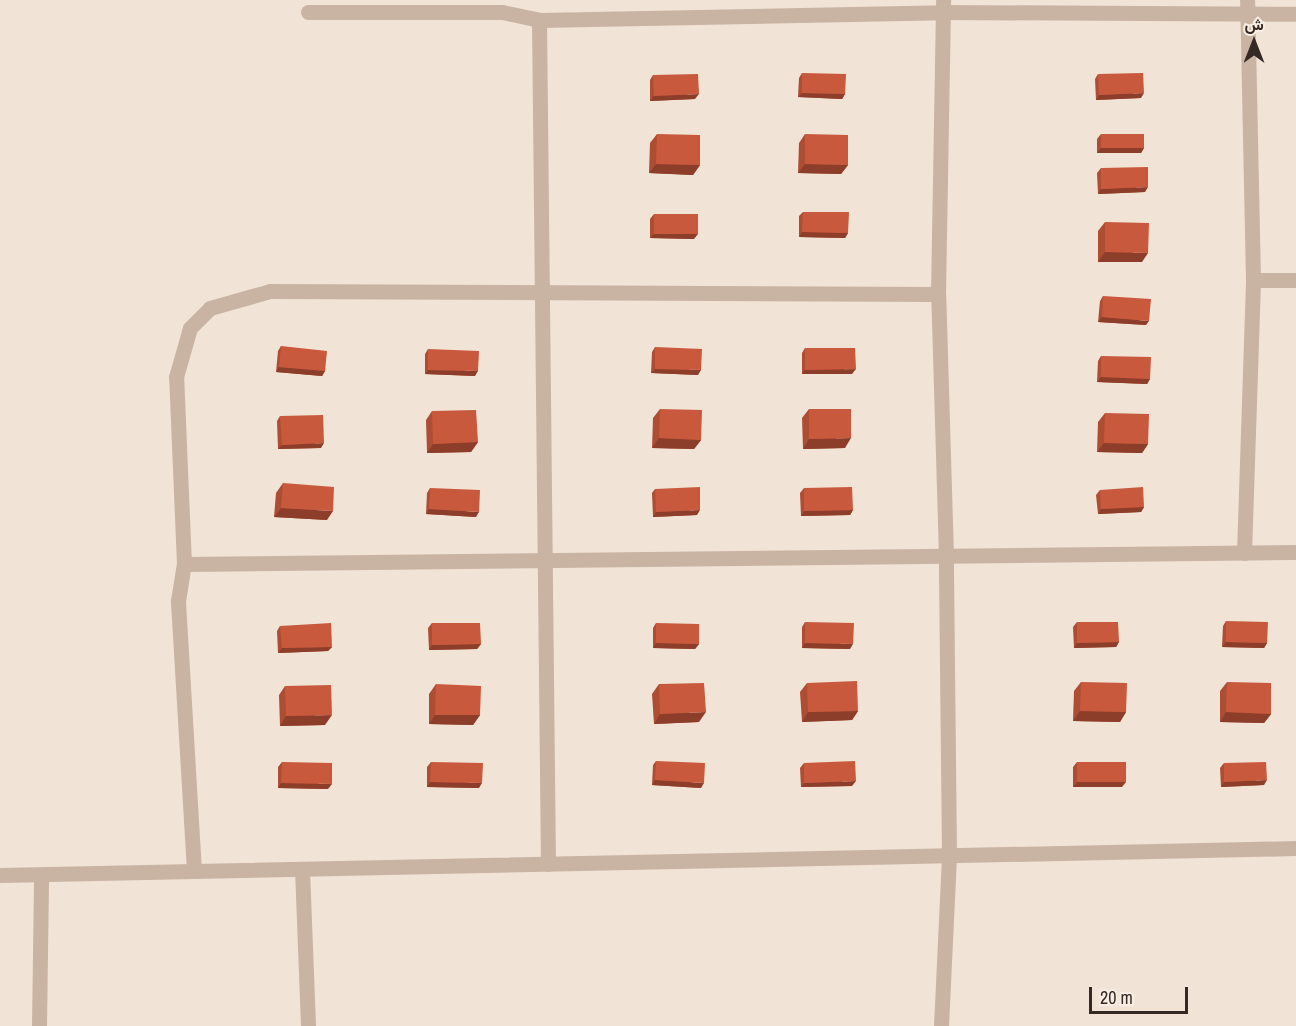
<!DOCTYPE html>
<meta charset="utf-8">
<style>
body{margin:0}
#map{position:relative;width:1296px;height:1026px;overflow:hidden;background:#f1e4d7;font-family:"Archivo Narrow",Vazirmatn,sans-serif}
div>[style]{position:absolute}
[style*='--x']{left:calc(var(--x)*1px);top:calc(var(--y)*1px);width:calc(var(--w)*1px);rotate:calc(var(--a)*1deg)}
.minor>*{height:15px;margin:-7.5px;padding:0 7.5px;transform-origin:7.5px;border-radius:7.5px;background:#c9b3a3}
.wall>*{inset:0;background:#ad4d34}
.shaded-wall>*{inset:0;background:#8d3e2b}
.building>*{inset:0;background:#c9593d}
span{translate:-50% -50%;white-space:nowrap;text-align:center;line-height:1.15;-webkit-text-stroke:5px #f9eee3;paint-order:stroke}
.north{position:absolute;left:1224px;top:12px;width:60px;height:60px;-webkit-text-stroke:4px #f9eee3;paint-order:stroke;rotate:0deg;font-size:16px;font-weight:700;line-height:24px;text-align:center;color:#342925}
.north::after{content:'';display:block;margin:auto;width:21px;height:27px;background:#342925;clip-path:polygon(50% 0,100% 100%,50% 72%,0 100%)}
.scale{position:absolute;left:1089px;top:987px;width:99px;height:27px;box-sizing:border-box;border:3px solid #342925;border-top:0;padding-left:8px;font-size:18px;line-height:21px;white-space:nowrap;color:#342925;-webkit-text-stroke:4px #f9eee3;paint-order:stroke}
</style>
<div id="map">
<div class="minor">
<div style="--x:308;--y:12;--w:194;--a:0"></div>
<div style="--x:502;--y:12;--w:38;--a:12"></div>
<div style="--x:539;--y:20;--w:405;--a:-1.1"></div>
<div style="--x:944;--y:12;--w:352;--a:0.3"></div>
<div style="--x:539;--y:20;--w:844;--a:89.39"></div>
<div style="--x:1253;--y:280;--w:43;--a:0"></div>
<div style="--x:1244;--y:553;--w:273;--a:-88.1"></div>
<div style="--x:1253;--y:280;--w:280;--a:-91.2"></div>
<div style="--x:184;--y:564;--w:1112;--a:-0.62"></div>
<div style="--x:302;--y:869;--w:157;--a:87.8"></div>
<div style="--x:194;--y:871;--w:270;--a:-93.4"></div>
<div style="--x:178;--y:601;--w:37;--a:-81"></div>
<div style="--x:184;--y:564;--w:187;--a:-92.4"></div>
<div style="--x:176;--y:377;--w:51;--a:-74.1"></div>
<div style="--x:190;--y:328;--w:28;--a:-45"></div>
<div style="--x:210;--y:308;--w:62;--a:-15.8"></div>
<div style="--x:270;--y:291;--w:668;--a:0.26"></div>
<div style="--x:0;--y:875;--w:1296;--a:-1.19"></div>
<div style="--x:39;--y:1026;--w:151;--a:-89.2"></div>
<div style="--x:941;--y:1026;--w:171;--a:-87.3"></div>
<div style="--x:949;--y:855;--w:299;--a:-90.6"></div>
<div style="--x:946;--y:556;--w:262;--a:-91.7"></div>
<div style="--x:938;--y:294;--w:294;--a:-89"></div>
</div>
<div class="wall">
<div style="clip-path:polygon(802px 73px,845px 94px,842px 99px,798px 97px,799px 78px)"></div>
<div style="clip-path:polygon(1098px 74px,1141px 98px,1096px 100px,1095px 79px)"></div>
<div style="clip-path:polygon(653px 75px,695px 99px,650px 101px,650px 80px)"></div>
<div style="clip-path:polygon(657px 134px,700px 165px,693px 175px,649px 173px,650px 143px)"></div>
<div style="clip-path:polygon(805px 134px,848px 165px,841px 174px,798px 173px,799px 143px)"></div>
<div style="clip-path:polygon(1101px 134px,1144px 148px,1141px 153px,1097px 153px,1097px 139px)"></div>
<div style="clip-path:polygon(1101px 168px,1145px 192px,1098px 194px,1097px 173px)"></div>
<div style="clip-path:polygon(803px 212px,848px 233px,845px 238px,799px 237px,799px 216px)"></div>
<div style="clip-path:polygon(654px 214px,694px 239px,650px 238px,650px 219px)"></div>
<div style="clip-path:polygon(1105px 222px,1142px 262px,1098px 262px,1098px 231px)"></div>
<div style="clip-path:polygon(1103px 296px,1146px 325px,1098px 322px,1100px 301px)"></div>
<div style="clip-path:polygon(281px 346px,325px 371px,322px 376px,276px 372px,278px 351px)"></div>
<div style="clip-path:polygon(655px 347px,698px 375px,651px 373px,652px 352px)"></div>
<div style="clip-path:polygon(805px 348px,852px 374px,802px 374px,802px 353px)"></div>
<div style="clip-path:polygon(428px 349px,475px 376px,425px 374px,425px 354px)"></div>
<div style="clip-path:polygon(1101px 356px,1150px 379px,1147px 384px,1097px 382px,1098px 361px)"></div>
<div style="clip-path:polygon(660px 409px,701px 440px,694px 449px,652px 448px,653px 418px)"></div>
<div style="clip-path:polygon(809px 409px,845px 448px,803px 449px,802px 418px)"></div>
<div style="clip-path:polygon(432px 411px,478px 442px,471px 452px,427px 453px,426px 420px)"></div>
<div style="clip-path:polygon(1105px 413px,1148px 444px,1142px 453px,1097px 452px,1098px 422px)"></div>
<div style="clip-path:polygon(280px 416px,321px 448px,278px 449px,277px 421px)"></div>
<div style="clip-path:polygon(283px 483px,327px 520px,274px 517px,276px 493px)"></div>
<div style="clip-path:polygon(430px 488px,476px 517px,426px 514px,427px 493px)"></div>
<div style="clip-path:polygon(804px 488px,853px 510px,850px 515px,801px 516px,800px 493px)"></div>
<div style="clip-path:polygon(655px 489px,697px 515px,653px 517px,652px 493px)"></div>
<div style="clip-path:polygon(1100px 490px,1144px 507px,1141px 512px,1098px 514px,1096px 495px)"></div>
<div style="clip-path:polygon(1226px 621px,1267px 643px,1264px 648px,1222px 647px,1223px 626px)"></div>
<div style="clip-path:polygon(805px 622px,850px 649px,802px 648px,802px 627px)"></div>
<div style="clip-path:polygon(1077px 622px,1119px 642px,1116px 647px,1074px 648px,1073px 627px)"></div>
<div style="clip-path:polygon(432px 623px,481px 644px,477px 649px,429px 650px,428px 628px)"></div>
<div style="clip-path:polygon(656px 623px,699px 644px,695px 649px,653px 648px,653px 628px)"></div>
<div style="clip-path:polygon(280px 626px,332px 647px,328px 651px,278px 653px,277px 631px)"></div>
<div style="clip-path:polygon(1081px 682px,1126px 712px,1120px 722px,1073px 721px,1074px 691px)"></div>
<div style="clip-path:polygon(1227px 682px,1271px 714px,1264px 723px,1220px 722px,1220px 691px)"></div>
<div style="clip-path:polygon(807px 683px,858px 711px,852px 720px,802px 722px,800px 692px)"></div>
<div style="clip-path:polygon(436px 684px,480px 715px,473px 725px,429px 724px,429px 694px)"></div>
<div style="clip-path:polygon(659px 684px,699px 722px,654px 724px,652px 694px)"></div>
<div style="clip-path:polygon(285px 686px,325px 725px,280px 726px,279px 695px)"></div>
<div style="clip-path:polygon(656px 761px,701px 788px,652px 785px,653px 765px)"></div>
<div style="clip-path:polygon(282px 762px,328px 789px,278px 788px,278px 767px)"></div>
<div style="clip-path:polygon(431px 762px,479px 788px,427px 787px,427px 767px)"></div>
<div style="clip-path:polygon(1077px 762px,1122px 787px,1073px 787px,1073px 767px)"></div>
<div style="clip-path:polygon(804px 763px,852px 786px,801px 787px,800px 768px)"></div>
<div style="clip-path:polygon(1224px 763px,1264px 785px,1221px 787px,1220px 768px)"></div>
</div>
<div class="shaded-wall">
<div style="clip-path:polygon(802px 93px,845px 94px,842px 99px,798px 97px)"></div>
<div style="clip-path:polygon(1144px 93px,1141px 98px,1096px 100px,1099px 95px)"></div>
<div style="clip-path:polygon(699px 94px,695px 99px,650px 101px,654px 96px)"></div>
<div style="clip-path:polygon(1101px 148px,1144px 148px,1141px 153px,1097px 153px)"></div>
<div style="clip-path:polygon(656px 164px,700px 165px,693px 175px,649px 173px)"></div>
<div style="clip-path:polygon(805px 164px,848px 165px,841px 174px,798px 173px)"></div>
<div style="clip-path:polygon(1148px 187px,1145px 192px,1098px 194px,1101px 189px)"></div>
<div style="clip-path:polygon(802px 232px,848px 233px,845px 238px,799px 237px)"></div>
<div style="clip-path:polygon(654px 234px,698px 234px,694px 239px,650px 238px)"></div>
<div style="clip-path:polygon(1105px 252px,1148px 253px,1142px 262px,1098px 262px)"></div>
<div style="clip-path:polygon(1102px 317px,1149px 321px,1146px 325px,1098px 322px)"></div>
<div style="clip-path:polygon(279px 367px,325px 371px,322px 376px,276px 372px)"></div>
<div style="clip-path:polygon(655px 369px,701px 370px,698px 375px,651px 373px)"></div>
<div style="clip-path:polygon(856px 369px,852px 374px,802px 374px,805px 370px)"></div>
<div style="clip-path:polygon(428px 370px,478px 371px,475px 376px,425px 374px)"></div>
<div style="clip-path:polygon(1101px 377px,1150px 379px,1147px 384px,1097px 382px)"></div>
<div style="clip-path:polygon(659px 438px,701px 440px,694px 449px,652px 448px)"></div>
<div style="clip-path:polygon(851px 438px,845px 448px,803px 449px,809px 439px)"></div>
<div style="clip-path:polygon(478px 442px,471px 452px,427px 453px,433px 444px)"></div>
<div style="clip-path:polygon(324px 443px,321px 448px,278px 449px,282px 445px)"></div>
<div style="clip-path:polygon(1104px 443px,1148px 444px,1142px 453px,1097px 452px)"></div>
<div style="clip-path:polygon(1144px 507px,1141px 512px,1098px 514px,1101px 509px)"></div>
<div style="clip-path:polygon(281px 508px,333px 511px,327px 520px,274px 517px)"></div>
<div style="clip-path:polygon(429px 509px,479px 512px,476px 517px,426px 514px)"></div>
<div style="clip-path:polygon(700px 510px,697px 515px,653px 517px,656px 512px)"></div>
<div style="clip-path:polygon(853px 510px,850px 515px,801px 516px,804px 511px)"></div>
<div style="clip-path:polygon(1119px 642px,1116px 647px,1074px 648px,1077px 643px)"></div>
<div style="clip-path:polygon(1226px 642px,1267px 643px,1264px 648px,1222px 647px)"></div>
<div style="clip-path:polygon(656px 643px,699px 644px,695px 649px,653px 648px)"></div>
<div style="clip-path:polygon(805px 643px,853px 644px,850px 649px,802px 648px)"></div>
<div style="clip-path:polygon(481px 644px,477px 649px,429px 650px,432px 645px)"></div>
<div style="clip-path:polygon(332px 647px,328px 651px,278px 653px,282px 648px)"></div>
<div style="clip-path:polygon(858px 711px,852px 720px,802px 722px,808px 712px)"></div>
<div style="clip-path:polygon(1080px 711px,1126px 712px,1120px 722px,1073px 721px)"></div>
<div style="clip-path:polygon(706px 712px,699px 722px,654px 724px,660px 714px)"></div>
<div style="clip-path:polygon(1226px 712px,1271px 714px,1264px 723px,1220px 722px)"></div>
<div style="clip-path:polygon(332px 715px,325px 725px,280px 726px,286px 716px)"></div>
<div style="clip-path:polygon(435px 715px,480px 715px,473px 725px,429px 724px)"></div>
<div style="clip-path:polygon(655px 780px,704px 783px,701px 788px,652px 785px)"></div>
<div style="clip-path:polygon(1267px 780px,1264px 785px,1221px 787px,1224px 782px)"></div>
<div style="clip-path:polygon(856px 781px,852px 786px,801px 787px,804px 783px)"></div>
<div style="clip-path:polygon(430px 782px,482px 783px,479px 788px,427px 787px)"></div>
<div style="clip-path:polygon(1077px 782px,1126px 782px,1122px 787px,1073px 787px)"></div>
<div style="clip-path:polygon(281px 783px,332px 784px,328px 789px,278px 788px)"></div>
</div>
<div class="building">
<div style="clip-path:polygon(802px 73px,846px 74px,845px 94px,802px 93px)"></div>
<div style="clip-path:polygon(1143px 73px,1144px 93px,1099px 95px,1098px 74px)"></div>
<div style="clip-path:polygon(698px 74px,699px 94px,654px 96px,653px 75px)"></div>
<div style="clip-path:polygon(657px 134px,700px 135px,700px 165px,656px 164px)"></div>
<div style="clip-path:polygon(805px 134px,848px 135px,848px 165px,805px 164px)"></div>
<div style="clip-path:polygon(1101px 134px,1144px 134px,1144px 148px,1101px 148px)"></div>
<div style="clip-path:polygon(1148px 167px,1148px 187px,1101px 189px,1101px 168px)"></div>
<div style="clip-path:polygon(803px 212px,849px 212px,848px 233px,802px 232px)"></div>
<div style="clip-path:polygon(654px 214px,698px 214px,698px 234px,654px 234px)"></div>
<div style="clip-path:polygon(1105px 222px,1149px 223px,1148px 253px,1105px 252px)"></div>
<div style="clip-path:polygon(1103px 296px,1151px 299px,1149px 321px,1102px 317px)"></div>
<div style="clip-path:polygon(281px 346px,327px 351px,325px 371px,279px 367px)"></div>
<div style="clip-path:polygon(655px 347px,702px 349px,701px 370px,655px 369px)"></div>
<div style="clip-path:polygon(805px 348px,855px 348px,856px 369px,805px 370px)"></div>
<div style="clip-path:polygon(428px 349px,479px 351px,478px 371px,428px 370px)"></div>
<div style="clip-path:polygon(1101px 356px,1151px 357px,1150px 379px,1101px 377px)"></div>
<div style="clip-path:polygon(660px 409px,702px 410px,701px 440px,659px 438px)"></div>
<div style="clip-path:polygon(809px 409px,851px 409px,851px 438px,809px 439px)"></div>
<div style="clip-path:polygon(476px 410px,478px 442px,433px 444px,432px 411px)"></div>
<div style="clip-path:polygon(1105px 413px,1149px 414px,1148px 444px,1104px 443px)"></div>
<div style="clip-path:polygon(323px 415px,324px 443px,282px 445px,280px 416px)"></div>
<div style="clip-path:polygon(283px 483px,334px 487px,333px 511px,281px 508px)"></div>
<div style="clip-path:polygon(700px 487px,700px 510px,656px 512px,655px 489px)"></div>
<div style="clip-path:polygon(852px 487px,853px 510px,804px 511px,804px 488px)"></div>
<div style="clip-path:polygon(1143px 487px,1144px 507px,1101px 509px,1100px 490px)"></div>
<div style="clip-path:polygon(430px 488px,480px 490px,479px 512px,429px 509px)"></div>
<div style="clip-path:polygon(1226px 621px,1268px 622px,1267px 643px,1226px 642px)"></div>
<div style="clip-path:polygon(805px 622px,854px 623px,853px 644px,805px 643px)"></div>
<div style="clip-path:polygon(1077px 622px,1118px 622px,1119px 642px,1077px 643px)"></div>
<div style="clip-path:polygon(331px 623px,332px 647px,282px 648px,280px 626px)"></div>
<div style="clip-path:polygon(432px 623px,480px 623px,481px 644px,432px 645px)"></div>
<div style="clip-path:polygon(656px 623px,699px 624px,699px 644px,656px 643px)"></div>
<div style="clip-path:polygon(857px 681px,858px 711px,808px 712px,807px 683px)"></div>
<div style="clip-path:polygon(1081px 682px,1127px 683px,1126px 712px,1080px 711px)"></div>
<div style="clip-path:polygon(1227px 682px,1271px 683px,1271px 714px,1226px 712px)"></div>
<div style="clip-path:polygon(704px 683px,706px 712px,660px 714px,659px 684px)"></div>
<div style="clip-path:polygon(436px 684px,481px 686px,480px 715px,435px 715px)"></div>
<div style="clip-path:polygon(331px 685px,332px 715px,286px 716px,285px 686px)"></div>
<div style="clip-path:polygon(656px 761px,705px 763px,704px 783px,655px 780px)"></div>
<div style="clip-path:polygon(855px 761px,856px 781px,804px 783px,804px 763px)"></div>
<div style="clip-path:polygon(282px 762px,332px 763px,332px 784px,281px 783px)"></div>
<div style="clip-path:polygon(431px 762px,483px 763px,482px 783px,430px 782px)"></div>
<div style="clip-path:polygon(1077px 762px,1126px 762px,1126px 782px,1077px 782px)"></div>
<div style="clip-path:polygon(1266px 762px,1267px 780px,1224px 782px,1224px 763px)"></div>
</div>
<div class="north">ش</div>
<div class="scale">20 m</div>
</div>
